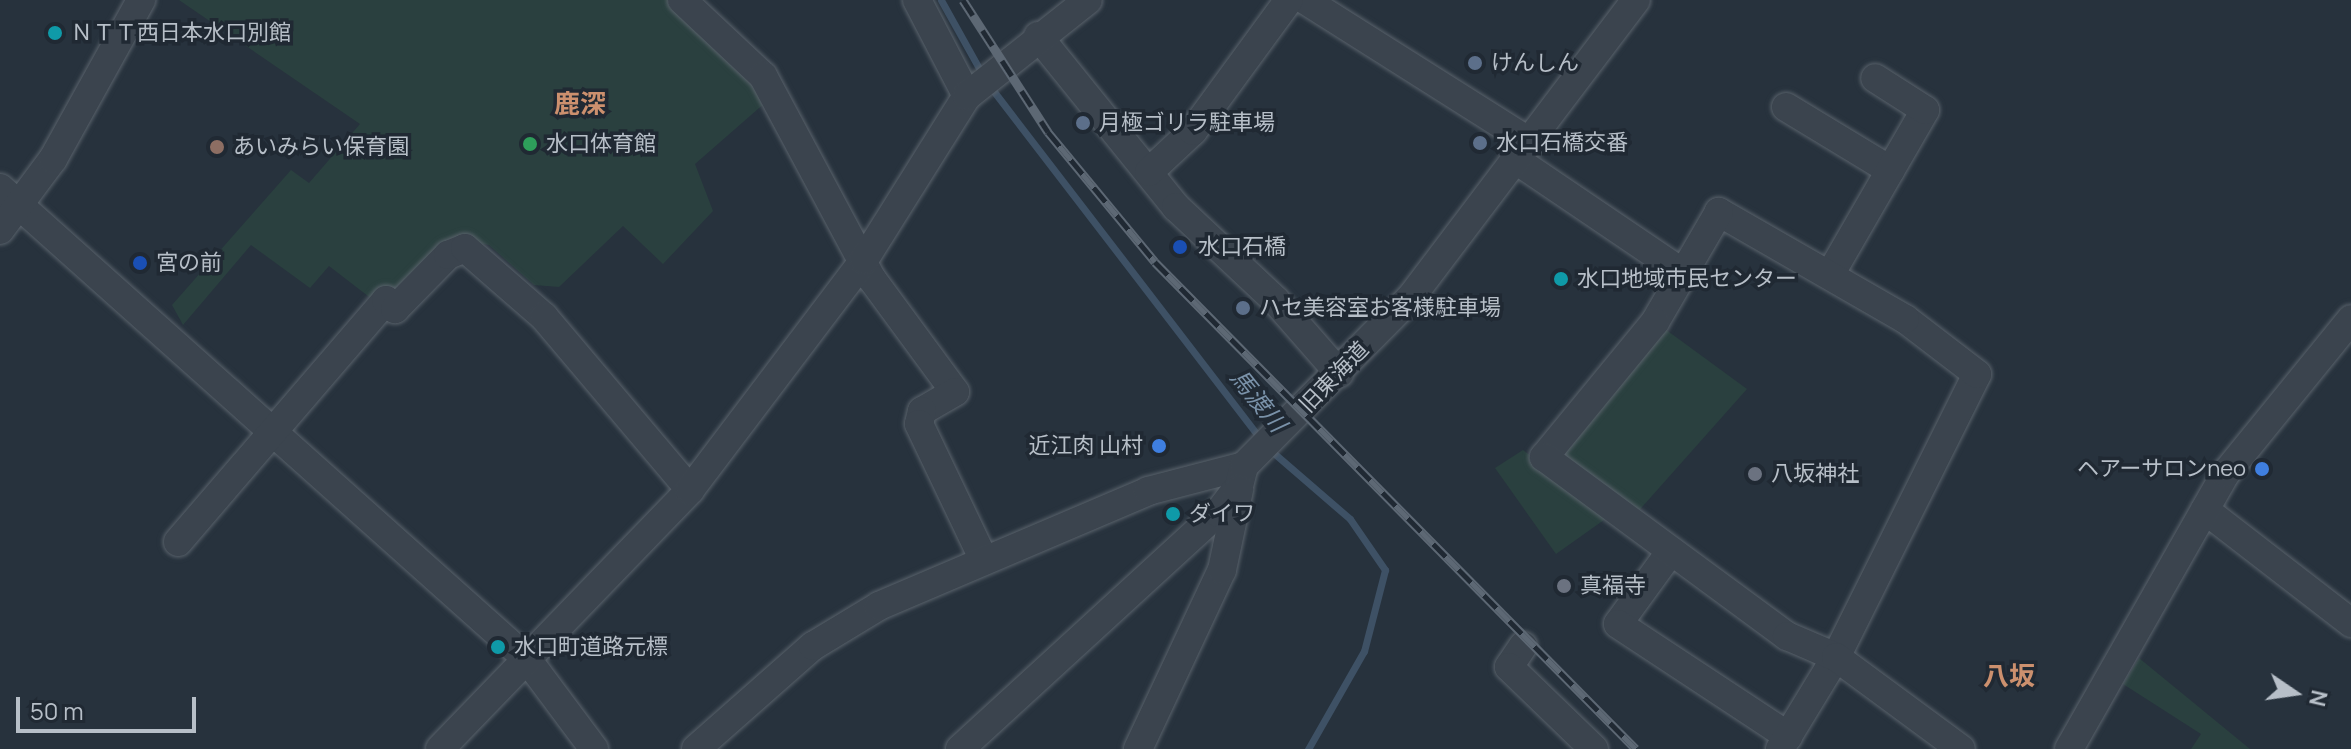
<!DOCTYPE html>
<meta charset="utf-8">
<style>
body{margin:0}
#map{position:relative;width:2351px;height:749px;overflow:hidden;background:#27323d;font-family:Manrope,"Noto Sans JP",sans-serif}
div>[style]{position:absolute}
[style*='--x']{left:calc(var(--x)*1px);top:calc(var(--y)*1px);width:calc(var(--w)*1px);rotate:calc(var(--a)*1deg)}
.green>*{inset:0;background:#2a403f}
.stream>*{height:7px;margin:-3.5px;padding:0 3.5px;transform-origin:3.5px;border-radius:3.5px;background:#3e5165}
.roads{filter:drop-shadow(0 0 2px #59626b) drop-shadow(0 0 2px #59626b)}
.minor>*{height:28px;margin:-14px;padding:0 14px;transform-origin:14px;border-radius:14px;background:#3b444e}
.rail>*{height:9px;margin-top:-4.5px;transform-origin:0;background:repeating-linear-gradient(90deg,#202933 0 18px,#5d6874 0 36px);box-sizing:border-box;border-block:2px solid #5d6874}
.dots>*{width:22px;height:22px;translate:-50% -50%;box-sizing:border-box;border:4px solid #202933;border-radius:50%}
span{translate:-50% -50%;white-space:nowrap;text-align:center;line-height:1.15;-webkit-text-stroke:7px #202933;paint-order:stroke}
.poi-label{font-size:22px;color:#b7bfc8}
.left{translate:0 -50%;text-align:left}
.right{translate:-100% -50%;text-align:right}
.street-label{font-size:22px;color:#b7bfc8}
.water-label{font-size:24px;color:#7a92a9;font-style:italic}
.quarter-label{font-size:26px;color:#cc906e;font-weight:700}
.north{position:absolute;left:2255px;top:653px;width:80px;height:80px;-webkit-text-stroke:6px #202933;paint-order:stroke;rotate:103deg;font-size:22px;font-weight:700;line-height:32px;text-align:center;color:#b7bfc8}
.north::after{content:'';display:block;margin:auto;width:28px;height:36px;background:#b7bfc8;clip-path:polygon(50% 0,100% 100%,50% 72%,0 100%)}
.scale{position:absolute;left:16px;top:697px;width:180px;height:36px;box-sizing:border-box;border:4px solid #b7bfc8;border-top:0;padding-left:10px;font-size:24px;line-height:28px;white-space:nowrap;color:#b7bfc8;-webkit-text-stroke:6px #202933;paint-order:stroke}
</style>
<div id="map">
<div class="green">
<div style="clip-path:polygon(179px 0,670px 0,698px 19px,766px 102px,695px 164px,713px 211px,663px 264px,623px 226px,559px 287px,534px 285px,489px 245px,452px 238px,403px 293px,386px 286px,377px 303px,329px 266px,310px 288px,251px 245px,183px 325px,172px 305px,291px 170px,309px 183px,360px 124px)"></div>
<div style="clip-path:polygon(1665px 329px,1747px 389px,1635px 515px,1560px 459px,1558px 448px)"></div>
<div style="clip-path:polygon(1523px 450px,1611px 515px,1556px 554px,1495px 468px)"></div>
<div style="clip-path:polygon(2139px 658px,2250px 749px,2191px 749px,2201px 734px,2123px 684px)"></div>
</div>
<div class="stream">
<div style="--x:941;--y:0;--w:80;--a:60.9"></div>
<div style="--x:992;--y:89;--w:441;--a:52.5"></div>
<div style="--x:1269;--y:449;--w:107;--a:40.8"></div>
<div style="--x:1350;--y:519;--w:62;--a:55.5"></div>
<div style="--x:1385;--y:570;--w:84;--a:104.5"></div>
<div style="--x:1364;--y:651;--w:113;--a:119.7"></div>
</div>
<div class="roads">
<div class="minor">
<div style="--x:682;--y:0;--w:111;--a:43.2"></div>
<div style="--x:763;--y:76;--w:230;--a:61.8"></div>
<div style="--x:872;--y:279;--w:140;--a:53.7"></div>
<div style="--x:955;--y:392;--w:38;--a:150"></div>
<div style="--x:922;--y:411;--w:13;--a:103"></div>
<div style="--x:919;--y:424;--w:146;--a:64.5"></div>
<div style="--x:917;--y:0;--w:108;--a:62.5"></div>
<div style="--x:1305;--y:0;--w:267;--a:32.3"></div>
<div style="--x:1038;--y:36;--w:220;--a:51.1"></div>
<div style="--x:1176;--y:207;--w:137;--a:43.2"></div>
<div style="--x:1276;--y:301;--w:96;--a:48.8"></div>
<div style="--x:1786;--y:107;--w:122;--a:31.2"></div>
<div style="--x:1516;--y:160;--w:202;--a:34.1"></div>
<div style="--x:1149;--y:172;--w:60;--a:-43"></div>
<div style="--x:1193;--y:131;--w:162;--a:-53.8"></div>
<div style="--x:0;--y:188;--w:707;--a:41.79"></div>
<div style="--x:527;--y:659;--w:112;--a:53.3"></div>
<div style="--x:0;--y:230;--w:89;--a:-53.3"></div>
<div style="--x:53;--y:159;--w:182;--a:-61"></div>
<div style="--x:1831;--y:273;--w:188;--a:-60"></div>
<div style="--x:1925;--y:110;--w:59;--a:-147.4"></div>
<div style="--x:2205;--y:510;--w:185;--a:37.7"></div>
<div style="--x:178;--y:542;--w:319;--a:-49.3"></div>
<div style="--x:386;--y:300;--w:13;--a:45"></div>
<div style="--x:395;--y:309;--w:76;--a:-45.5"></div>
<div style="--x:448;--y:255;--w:18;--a:-22"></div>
<div style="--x:465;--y:248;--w:105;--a:41.1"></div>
<div style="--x:544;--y:317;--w:226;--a:49.8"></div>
<div style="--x:1671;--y:551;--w:90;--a:126"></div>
<div style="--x:1618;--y:624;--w:204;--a:33.4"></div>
<div style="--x:1523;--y:646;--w:25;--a:124"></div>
<div style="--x:1509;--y:667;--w:118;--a:44"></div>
<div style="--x:440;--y:749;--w:360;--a:-46"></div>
<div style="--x:690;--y:490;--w:288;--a:-52.9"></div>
<div style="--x:864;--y:260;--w:194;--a:-57.9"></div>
<div style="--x:967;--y:96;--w:154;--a:-38.4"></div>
<div style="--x:696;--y:749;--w:156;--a:-41.4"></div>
<div style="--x:813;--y:646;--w:77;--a:-31.2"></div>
<div style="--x:879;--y:606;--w:293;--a:-23.1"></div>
<div style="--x:1148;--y:491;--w:99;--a:-14.6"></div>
<div style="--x:960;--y:749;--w:350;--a:-42.5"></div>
<div style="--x:1218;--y:513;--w:34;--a:-52"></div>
<div style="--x:1239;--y:486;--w:21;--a:-76"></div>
<div style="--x:1244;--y:466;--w:239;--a:-45.3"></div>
<div style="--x:1412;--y:296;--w:371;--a:-52.9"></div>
<div style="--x:1138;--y:749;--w:198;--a:-64.9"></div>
<div style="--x:1222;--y:570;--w:82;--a:-78"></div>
<div style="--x:1780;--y:749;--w:108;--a:-58.7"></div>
<div style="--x:1836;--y:657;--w:316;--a:-63.5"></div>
<div style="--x:1977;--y:374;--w:91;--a:-142.6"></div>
<div style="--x:1905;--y:319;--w:215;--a:-150.1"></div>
<div style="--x:1719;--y:212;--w:127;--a:120.2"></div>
<div style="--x:1655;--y:322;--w:175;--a:129.4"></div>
<div style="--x:1544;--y:457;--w:302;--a:36.4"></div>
<div style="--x:1787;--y:636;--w:53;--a:23.2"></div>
<div style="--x:1836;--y:657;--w:155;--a:36.4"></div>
<div style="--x:2069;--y:749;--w:318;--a:-60.4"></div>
<div style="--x:2226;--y:473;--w:198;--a:-50.9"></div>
</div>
</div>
<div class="rail">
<div style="--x:963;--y:0;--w:157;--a:57.2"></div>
<div style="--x:1048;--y:132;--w:168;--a:50.5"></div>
<div style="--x:1155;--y:262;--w:684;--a:45.36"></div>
</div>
<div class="dots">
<div style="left:55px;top:33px;background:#0f9aa8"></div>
<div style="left:1475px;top:63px;background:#5c6f8a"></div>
<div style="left:1083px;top:123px;background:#5c6f8a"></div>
<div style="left:1480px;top:143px;background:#5c6f8a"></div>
<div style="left:530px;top:144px;background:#2e9e5b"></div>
<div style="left:217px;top:147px;background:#8d6e63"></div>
<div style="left:1180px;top:247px;background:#1a4fb4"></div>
<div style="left:140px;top:263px;background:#1a4fb4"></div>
<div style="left:1561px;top:279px;background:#0f9aa8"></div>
<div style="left:1243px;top:308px;background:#5c6f8a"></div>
<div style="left:1159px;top:446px;background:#3f7fe0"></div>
<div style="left:2262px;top:469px;background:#3f7fe0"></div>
<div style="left:1755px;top:474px;background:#6b7280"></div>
<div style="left:1173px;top:514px;background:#0f9aa8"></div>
<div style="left:1564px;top:586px;background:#6b7280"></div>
<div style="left:498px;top:647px;background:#0f9aa8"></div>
</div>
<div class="poi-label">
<span class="left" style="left:71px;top:33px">ＮＴＴ西日本水口別館</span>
<span class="left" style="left:1491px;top:63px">けんしん</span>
<span class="left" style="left:1099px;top:123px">月極ゴリラ駐車場</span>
<span class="left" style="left:1496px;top:143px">水口石橋交番</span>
<span class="left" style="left:546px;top:144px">水口体育館</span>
<span class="left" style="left:233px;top:147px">あいみらい保育園</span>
<span class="left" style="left:1198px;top:247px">水口石橋</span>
<span class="left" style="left:156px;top:263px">宮の前</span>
<span class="left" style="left:1577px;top:279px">水口地域市民センター</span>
<span class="left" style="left:1259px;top:308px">ハセ美容室お客様駐車場</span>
<span class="right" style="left:1143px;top:446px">近江肉 山村</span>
<span class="right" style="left:2246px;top:469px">ヘアーサロンneo</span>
<span class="left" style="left:1771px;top:474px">八坂神社</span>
<span class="left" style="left:1189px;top:514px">ダイワ</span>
<span class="left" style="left:1580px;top:586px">真福寺</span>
<span class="left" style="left:514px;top:647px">水口町道路元標</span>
</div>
<div class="street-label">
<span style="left:1334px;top:377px;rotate:-46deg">旧東海道</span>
</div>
<div class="water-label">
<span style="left:1259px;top:400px;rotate:51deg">馬渡川</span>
</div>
<div class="quarter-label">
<span style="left:580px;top:104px">鹿深</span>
<span style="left:2009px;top:676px">八坂</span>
</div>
<div class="north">N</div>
<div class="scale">50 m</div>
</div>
